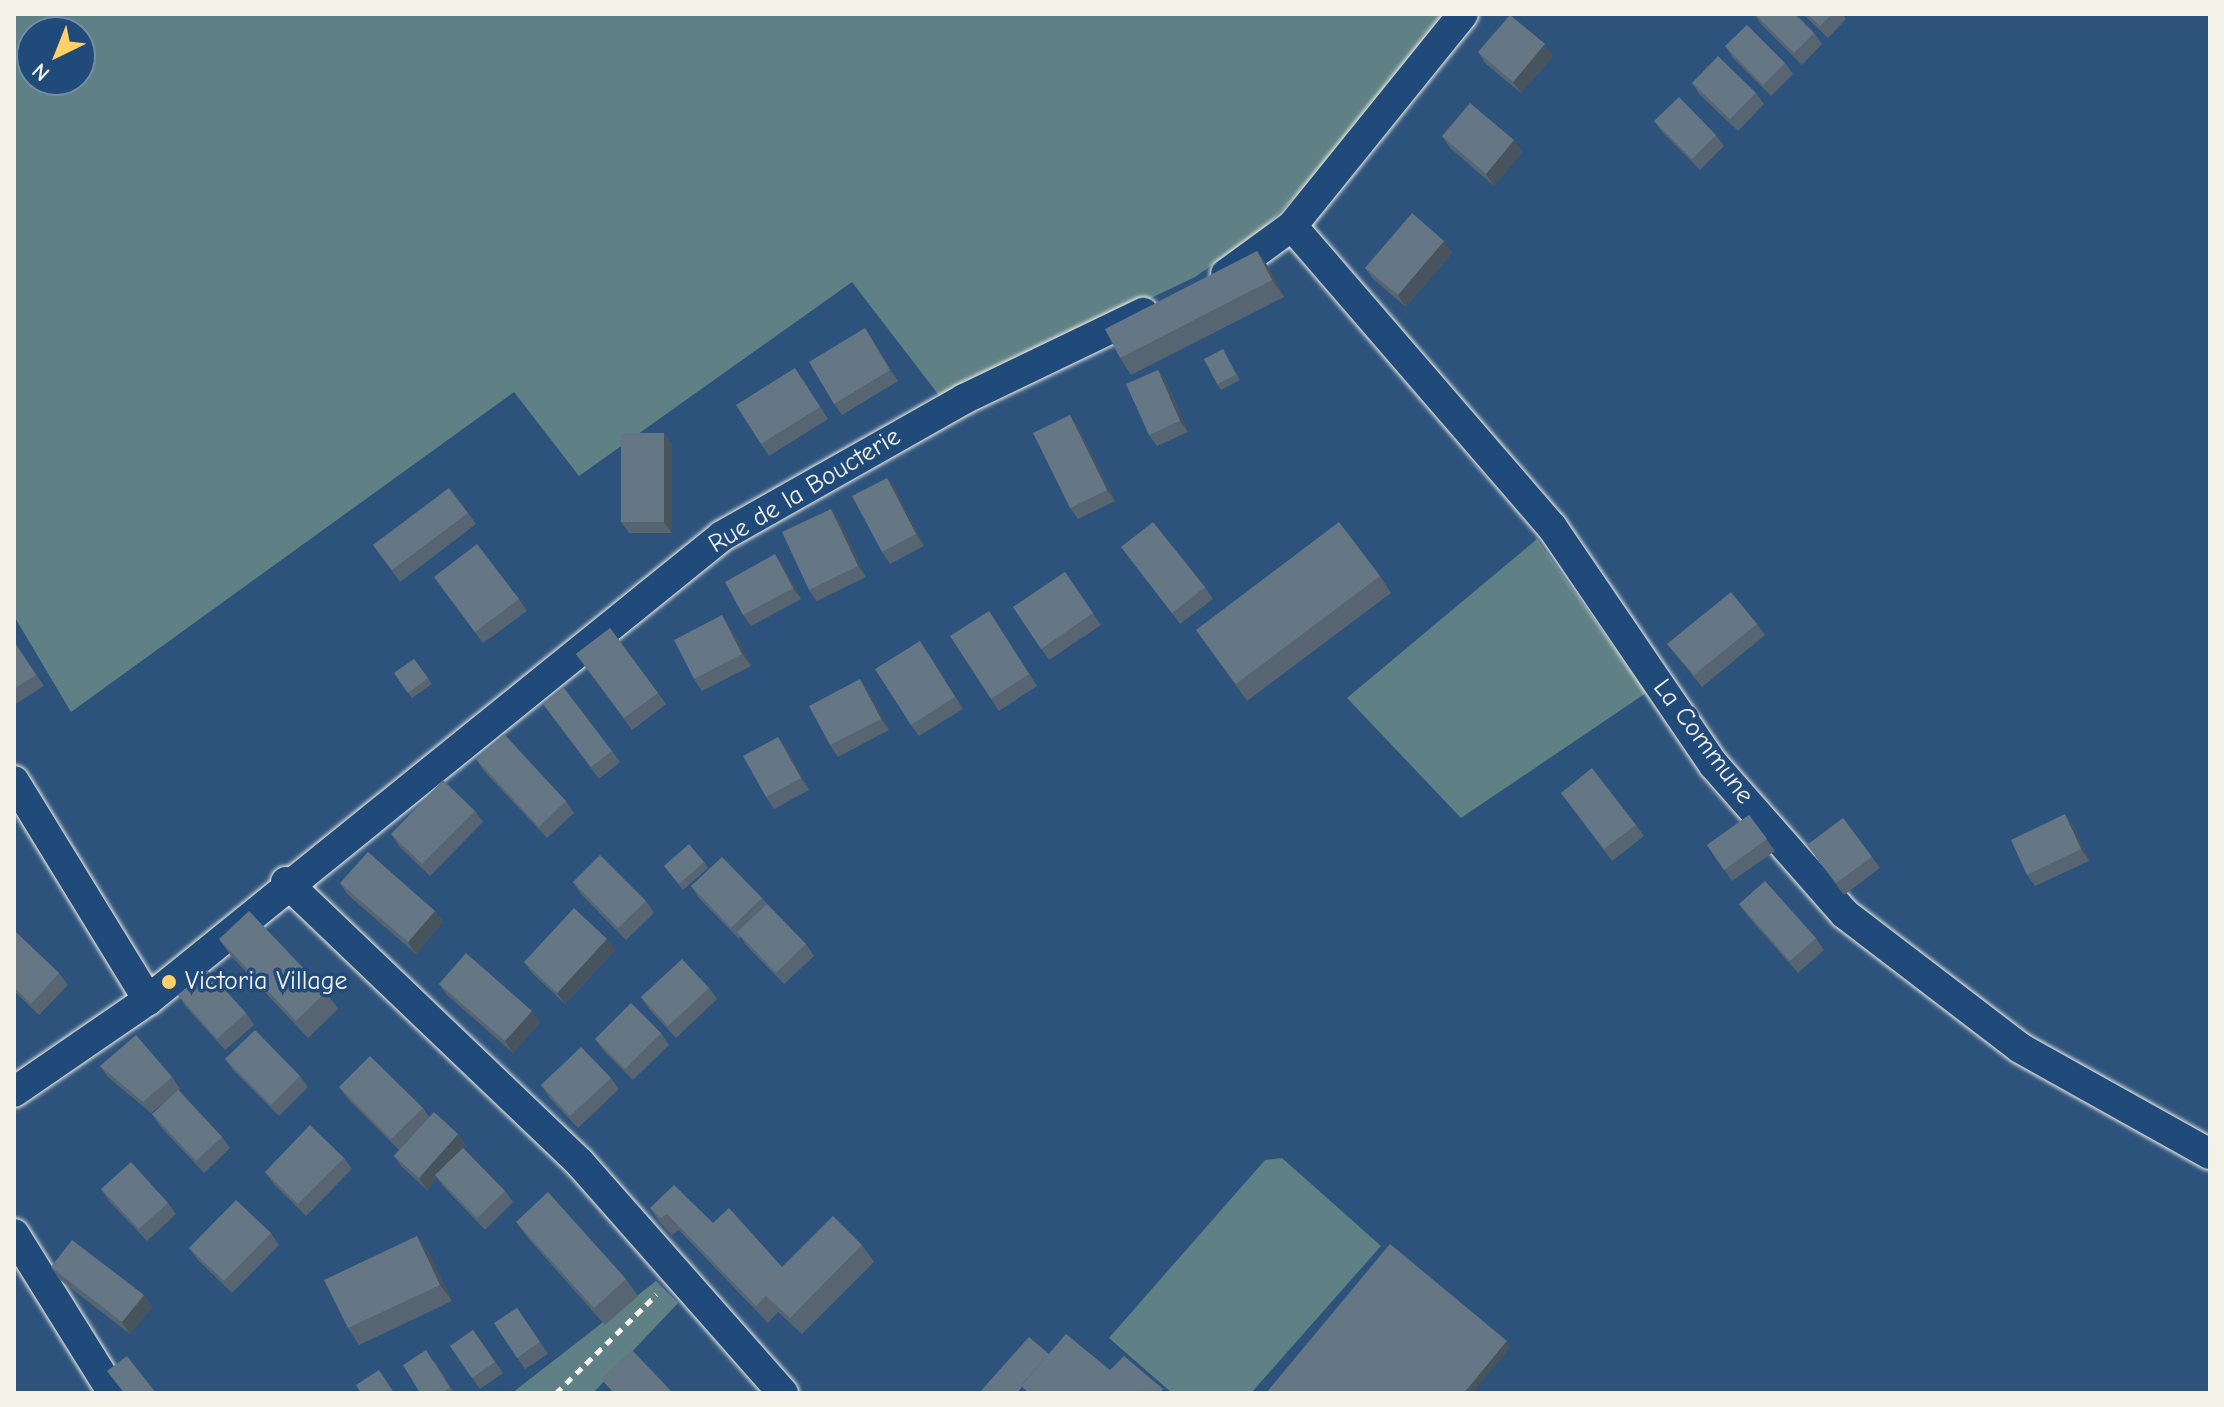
<!DOCTYPE html>
<style>
body{margin:0}
#map{position:relative;width:2224px;height:1407px;overflow:hidden;background:#2d537c;font-family:"Comic Neue",sans-serif}
div>[style]{position:absolute}
[style*='--x']{left:calc(var(--x)*1px);top:calc(var(--y)*1px);width:calc(var(--w)*1px);rotate:calc(var(--a)*1deg)}
.green>*{inset:0;background:#5f8084}
.path>*{height:5px;margin-top:-2.5px;transform-origin:0;background:repeating-linear-gradient(90deg,#f4f1e8 0 8px,transparent 0 14px)}
.roads{filter:drop-shadow(0 0 2px #f4f1e8) drop-shadow(0 0 2px #f4f1e8)}
.street>*{height:30px;margin:-15px;padding:0 15px;transform-origin:15px;border-radius:15px;background:#1f4a7a}
.wall>*{inset:0;background:#576572}
.shaded-wall>*{inset:0;background:#47535d}
.building>*{inset:0;background:#657685}
.dots>*{width:22px;height:22px;translate:-50% -50%;box-sizing:border-box;border:4px solid #1f4a7a;border-radius:50%}
span{translate:-50% -50%;white-space:nowrap;text-align:center;line-height:1.15;-webkit-text-stroke:7px #1f4a7a;paint-order:stroke}
.street-label{font-size:26px;color:#f4f1e8}
.poi-label{font-size:26px;color:#f4f1e8}
.left{translate:0 -50%;text-align:left}
.frame{position:absolute;inset:0;border:16px solid #f4f1e8;pointer-events:none}
.north{position:absolute;left:16px;top:16px;width:80px;height:80px;box-sizing:border-box;background:#1f4a7a;border:2px solid #748da6;border-radius:50%;rotate:223deg;font-size:22px;font-weight:700;line-height:32px;text-align:center;color:#f4f1e8}
.north::after{content:'';display:block;margin:auto;width:28px;height:36px;background:#ffd166;clip-path:polygon(50% 0,100% 100%,50% 72%,0 100%)}
</style>
<div id="map">
<div class="green">
<div style="clip-path:polygon(evenodd,14px 14px,1445px 14px,1328px 163px,1263px 229px,1195px 277px,941px 398px,852px 282px,579px 476px,514px 392px,71px 712px,14px 616px,14px 14px,32px 32px,80px 32px,80px 80px,32px 80px,32px 32px)"></div>
<div style="clip-path:polygon(1537px 539px,1646px 693px,1461px 818px,1347px 698px)"></div>
<div style="clip-path:polygon(1282px 1158px,1381px 1246px,1251px 1393px,1172px 1393px,1109px 1338px,1265px 1160px)"></div>
<div style="clip-path:polygon(656px 1281px,678px 1303px,593px 1393px,512px 1393px)"></div>
</div>
<div class="path">
<div style="--x:556;--y:1393;--w:141;--a:-44.4"></div>
</div>
<div class="roads">
<div class="street">
<div style="--x:1292;--y:226;--w:398;--a:49.2"></div>
<div style="--x:1552;--y:527;--w:288;--a:55.8"></div>
<div style="--x:1714;--y:765;--w:198;--a:48.7"></div>
<div style="--x:1845;--y:914;--w:220;--a:37.4"></div>
<div style="--x:2020;--y:1048;--w:218;--a:29.2"></div>
<div style="--x:1226;--y:274;--w:82;--a:-36"></div>
<div style="--x:1292;--y:226;--w:272;--a:-51.1"></div>
<div style="--x:14;--y:781;--w:257;--a:58.5"></div>
<div style="--x:286;--y:882;--w:407;--a:43.7"></div>
<div style="--x:580;--y:1163;--w:307;--a:48.6"></div>
<div style="--x:14;--y:1092;--w:163;--a:-34.5"></div>
<div style="--x:148;--y:1000;--w:738;--a:-38.95"></div>
<div style="--x:722;--y:536;--w:278;--a:-29.5"></div>
<div style="--x:964;--y:399;--w:199;--a:-25.7"></div>
<div style="--x:14;--y:1234;--w:187;--a:58.1"></div>
</div>
</div>
<div class="wall">
<div style="clip-path:polygon(1754px 14px,1814px 33px,1822px 44px,1802px 65px,1761px 24px)"></div>
<div style="clip-path:polygon(1803px 14px,1843px 14px,1846px 19px,1828px 38px)"></div>
<div style="clip-path:polygon(1725px 46px,1785px 63px,1793px 74px,1771px 96px,1733px 58px)"></div>
<div style="clip-path:polygon(1478px 52px,1553px 56px,1521px 93px,1486px 64px)"></div>
<div style="clip-path:polygon(1692px 83px,1756px 93px,1764px 104px,1738px 131px,1700px 95px)"></div>
<div style="clip-path:polygon(1654px 121px,1716px 135px,1724px 146px,1700px 170px,1662px 132px)"></div>
<div style="clip-path:polygon(1442px 136px,1514px 140px,1522px 152px,1494px 186px,1450px 148px)"></div>
<div style="clip-path:polygon(1444px 241px,1452px 253px,1406px 307px,1373px 279px,1365px 268px)"></div>
<div style="clip-path:polygon(1257px 251px,1269px 268px,1284px 297px,1131px 375px,1120px 358px)"></div>
<div style="clip-path:polygon(865px 328px,898px 381px,842px 415px,834px 404px)"></div>
<div style="clip-path:polygon(1223px 349px,1240px 380px,1221px 390px,1217px 384px)"></div>
<div style="clip-path:polygon(1158px 370px,1166px 381px,1188px 432px,1157px 446px,1149px 435px)"></div>
<div style="clip-path:polygon(803px 380px,828px 419px,769px 456px,761px 444px)"></div>
<div style="clip-path:polygon(1078px 427px,1115px 501px,1078px 519px,1070px 508px)"></div>
<div style="clip-path:polygon(664px 433px,672px 445px,672px 533px,629px 533px,621px 522px)"></div>
<div style="clip-path:polygon(887px 478px,895px 489px,924px 546px,890px 564px,882px 552px)"></div>
<div style="clip-path:polygon(468px 513px,476px 524px,400px 582px,373px 545px)"></div>
<div style="clip-path:polygon(839px 520px,866px 577px,817px 601px,809px 590px)"></div>
<div style="clip-path:polygon(1121px 547px,1205px 587px,1213px 599px,1180px 624px)"></div>
<div style="clip-path:polygon(775px 554px,783px 566px,801px 599px,751px 626px,743px 615px)"></div>
<div style="clip-path:polygon(1065px 572px,1101px 625px,1049px 660px,1013px 607px)"></div>
<div style="clip-path:polygon(1380px 576px,1391px 593px,1247px 701px,1196px 630px)"></div>
<div style="clip-path:polygon(442px 588px,519px 599px,527px 611px,483px 643px)"></div>
<div style="clip-path:polygon(989px 611px,1037px 686px,999px 711px,991px 699px)"></div>
<div style="clip-path:polygon(722px 615px,730px 627px,751px 666px,702px 691px,694px 679px)"></div>
<div style="clip-path:polygon(1757px 624px,1765px 635px,1702px 687px,1667px 644px)"></div>
<div style="clip-path:polygon(610px 628px,666px 704px,632px 730px,576px 654px)"></div>
<div style="clip-path:polygon(14px 641px,44px 686px,14px 705px)"></div>
<div style="clip-path:polygon(928px 653px,963px 709px,919px 736px,911px 725px)"></div>
<div style="clip-path:polygon(414px 659px,432px 684px,412px 698px,394px 673px)"></div>
<div style="clip-path:polygon(868px 691px,889px 730px,838px 757px,830px 745px)"></div>
<div style="clip-path:polygon(543px 704px,612px 751px,620px 762px,599px 779px)"></div>
<div style="clip-path:polygon(778px 737px,786px 748px,809px 790px,774px 809px,766px 797px)"></div>
<div style="clip-path:polygon(476px 759px,566px 801px,574px 813px,547px 838px,484px 771px)"></div>
<div style="clip-path:polygon(1561px 793px,1636px 825px,1644px 836px,1612px 861px)"></div>
<div style="clip-path:polygon(475px 811px,483px 822px,430px 876px,399px 846px,391px 834px)"></div>
<div style="clip-path:polygon(1749px 815px,1775px 851px,1732px 881px,1707px 845px)"></div>
<div style="clip-path:polygon(1843px 818px,1880px 868px,1844px 895px,1815px 856px)"></div>
<div style="clip-path:polygon(2073px 826px,2089px 861px,2035px 886px,2027px 875px)"></div>
<div style="clip-path:polygon(704px 862px,708px 868px,683px 890px,664px 866px)"></div>
<div style="clip-path:polygon(573px 882px,646px 901px,654px 913px,626px 940px,581px 894px)"></div>
<div style="clip-path:polygon(340px 883px,435px 911px,443px 922px,416px 954px,348px 895px)"></div>
<div style="clip-path:polygon(691px 886px,762px 898px,767px 904px,806px 944px,814px 956px,784px 984px,745px 944px,741px 937px,739px 939px,699px 898px)"></div>
<div style="clip-path:polygon(1739px 904px,1816px 938px,1824px 950px,1798px 973px,1747px 915px)"></div>
<div style="clip-path:polygon(14px 934px,59px 973px,68px 985px,39px 1015px,14px 991px)"></div>
<div style="clip-path:polygon(219px 939px,326px 992px,338px 1009px,308px 1038px,231px 956px)"></div>
<div style="clip-path:polygon(615px 950px,565px 1004px,532px 973px,524px 962px)"></div>
<div style="clip-path:polygon(439px 984px,540px 1022px,513px 1053px,447px 995px)"></div>
<div style="clip-path:polygon(709px 988px,717px 999px,676px 1038px,649px 1009px,641px 997px)"></div>
<div style="clip-path:polygon(178px 995px,246px 1013px,254px 1025px,225px 1050px,186px 1007px)"></div>
<div style="clip-path:polygon(661px 1033px,669px 1045px,633px 1080px,603px 1050px,595px 1039px)"></div>
<div style="clip-path:polygon(225px 1059px,300px 1076px,308px 1087px,279px 1116px,233px 1070px)"></div>
<div style="clip-path:polygon(100px 1066px,172px 1077px,180px 1089px,179px 1090px,222px 1137px,230px 1148px,204px 1173px,160px 1126px,152px 1114px,172px 1096px,151px 1113px,108px 1077px)"></div>
<div style="clip-path:polygon(611px 1078px,619px 1089px,578px 1128px,549px 1097px,541px 1085px)"></div>
<div style="clip-path:polygon(339px 1087px,423px 1108px,429px 1117px,458px 1134px,466px 1146px,464px 1149px,505px 1191px,513px 1202px,485px 1230px,443px 1186px,437px 1178px,427px 1190px,402px 1167px,394px 1156px,399px 1150px,347px 1098px)"></div>
<div style="clip-path:polygon(344px 1158px,352px 1169px,306px 1216px,273px 1183px,265px 1172px)"></div>
<div style="clip-path:polygon(101px 1189px,168px 1203px,176px 1214px,147px 1241px,109px 1201px)"></div>
<div style="clip-path:polygon(650px 1208px,713px 1223px,782px 1267px,862px 1245px,874px 1262px,802px 1334px,778px 1312px,768px 1323px,679px 1230px,672px 1235px,662px 1225px)"></div>
<div style="clip-path:polygon(516px 1222px,626px 1279px,638px 1296px,605px 1325px,528px 1238px)"></div>
<div style="clip-path:polygon(271px 1233px,279px 1245px,232px 1293px,197px 1259px,189px 1248px)"></div>
<div style="clip-path:polygon(429px 1253px,452px 1301px,359px 1345px,348px 1328px)"></div>
<div style="clip-path:polygon(51px 1267px,144px 1295px,152px 1307px,130px 1334px,59px 1279px)"></div>
<div style="clip-path:polygon(517px 1308px,548px 1354px,525px 1369px,494px 1323px)"></div>
<div style="clip-path:polygon(473px 1330px,503px 1373px,480px 1389px,450px 1346px)"></div>
<div style="clip-path:polygon(434px 1361px,454px 1393px,420px 1393px)"></div>
</div>
<div class="shaded-wall">
<div style="clip-path:polygon(1545px 44px,1553px 56px,1521px 93px,1513px 82px)"></div>
<div style="clip-path:polygon(1514px 140px,1522px 152px,1494px 186px,1486px 174px)"></div>
<div style="clip-path:polygon(1444px 241px,1452px 253px,1406px 307px,1398px 295px)"></div>
<div style="clip-path:polygon(1257px 251px,1269px 268px,1284px 297px,1272px 280px)"></div>
<div style="clip-path:polygon(865px 328px,873px 340px,898px 381px,890px 370px)"></div>
<div style="clip-path:polygon(1158px 370px,1166px 381px,1188px 432px,1180px 421px)"></div>
<div style="clip-path:polygon(1070px 415px,1078px 427px,1115px 501px,1107px 490px)"></div>
<div style="clip-path:polygon(664px 433px,672px 445px,672px 533px,664px 522px)"></div>
<div style="clip-path:polygon(887px 478px,895px 489px,924px 546px,916px 534px)"></div>
<div style="clip-path:polygon(831px 509px,839px 520px,866px 577px,858px 566px)"></div>
<div style="clip-path:polygon(775px 554px,783px 566px,801px 599px,793px 588px)"></div>
<div style="clip-path:polygon(722px 615px,730px 627px,751px 666px,742px 654px)"></div>
<div style="clip-path:polygon(860px 679px,868px 691px,889px 730px,881px 719px)"></div>
<div style="clip-path:polygon(778px 737px,786px 748px,809px 790px,801px 778px)"></div>
<div style="clip-path:polygon(2065px 814px,2073px 826px,2089px 861px,2081px 849px)"></div>
<div style="clip-path:polygon(435px 911px,443px 922px,416px 954px,408px 942px)"></div>
<div style="clip-path:polygon(607px 939px,615px 950px,565px 1004px,557px 993px)"></div>
<div style="clip-path:polygon(532px 1011px,540px 1022px,513px 1053px,505px 1041px)"></div>
<div style="clip-path:polygon(458px 1134px,466px 1146px,438px 1178px,435px 1175px,437px 1178px,427px 1190px,419px 1178px)"></div>
<div style="clip-path:polygon(417px 1236px,429px 1253px,452px 1301px,440px 1285px)"></div>
<div style="clip-path:polygon(144px 1295px,152px 1307px,130px 1334px,122px 1322px)"></div>
<div style="clip-path:polygon(1507px 1341px,1511px 1347px,1473px 1393px,1464px 1393px)"></div>
</div>
<div class="building">
<div style="clip-path:polygon(1755px 14px,1795px 14px,1814px 33px,1794px 53px)"></div>
<div style="clip-path:polygon(1807px 14px,1832px 14px,1820px 26px)"></div>
<div style="clip-path:polygon(1510px 15px,1545px 44px,1513px 82px,1478px 52px)"></div>
<div style="clip-path:polygon(1747px 25px,1785px 63px,1763px 85px,1725px 46px)"></div>
<div style="clip-path:polygon(1718px 56px,1756px 93px,1730px 119px,1692px 83px)"></div>
<div style="clip-path:polygon(1679px 97px,1716px 135px,1692px 159px,1654px 121px)"></div>
<div style="clip-path:polygon(1470px 103px,1514px 140px,1486px 174px,1442px 136px)"></div>
<div style="clip-path:polygon(1412px 213px,1444px 241px,1398px 295px,1365px 268px)"></div>
<div style="clip-path:polygon(1257px 251px,1272px 280px,1120px 358px,1105px 329px)"></div>
<div style="clip-path:polygon(865px 328px,890px 370px,834px 404px,809px 362px)"></div>
<div style="clip-path:polygon(1223px 349px,1236px 375px,1217px 384px,1204px 359px)"></div>
<div style="clip-path:polygon(795px 368px,820px 407px,761px 444px,736px 405px)"></div>
<div style="clip-path:polygon(1158px 370px,1180px 421px,1149px 435px,1126px 384px)"></div>
<div style="clip-path:polygon(1070px 415px,1107px 490px,1070px 508px,1033px 433px)"></div>
<div style="clip-path:polygon(621px 433px,664px 433px,664px 522px,621px 522px)"></div>
<div style="clip-path:polygon(887px 478px,916px 534px,882px 552px,852px 496px)"></div>
<div style="clip-path:polygon(449px 488px,468px 513px,392px 570px,373px 545px)"></div>
<div style="clip-path:polygon(831px 509px,858px 566px,809px 590px,782px 532px)"></div>
<div style="clip-path:polygon(1153px 522px,1205px 587px,1172px 613px,1121px 547px)"></div>
<div style="clip-path:polygon(1339px 522px,1380px 576px,1236px 684px,1196px 630px)"></div>
<div style="clip-path:polygon(477px 544px,519px 599px,475px 632px,434px 577px)"></div>
<div style="clip-path:polygon(775px 554px,793px 588px,743px 615px,725px 582px)"></div>
<div style="clip-path:polygon(1065px 572px,1093px 613px,1041px 649px,1013px 607px)"></div>
<div style="clip-path:polygon(1731px 592px,1757px 624px,1694px 675px,1667px 644px)"></div>
<div style="clip-path:polygon(989px 611px,1029px 674px,991px 699px,950px 636px)"></div>
<div style="clip-path:polygon(722px 615px,742px 654px,694px 679px,674px 640px)"></div>
<div style="clip-path:polygon(610px 628px,658px 693px,624px 718px,576px 654px)"></div>
<div style="clip-path:polygon(920px 641px,955px 697px,911px 725px,875px 669px)"></div>
<div style="clip-path:polygon(14px 642px,36px 675px,14px 689px)"></div>
<div style="clip-path:polygon(414px 659px,428px 678px,408px 693px,394px 673px)"></div>
<div style="clip-path:polygon(860px 679px,881px 719px,830px 745px,809px 706px)"></div>
<div style="clip-path:polygon(564px 688px,612px 751px,591px 767px,543px 704px)"></div>
<div style="clip-path:polygon(504px 734px,566px 801px,539px 827px,476px 759px)"></div>
<div style="clip-path:polygon(778px 737px,801px 778px,766px 797px,743px 756px)"></div>
<div style="clip-path:polygon(1592px 768px,1636px 825px,1604px 849px,1561px 793px)"></div>
<div style="clip-path:polygon(443px 780px,475px 811px,422px 864px,391px 834px)"></div>
<div style="clip-path:polygon(2065px 814px,2081px 849px,2027px 875px,2011px 840px)"></div>
<div style="clip-path:polygon(1749px 815px,1767px 839px,1724px 870px,1707px 845px)"></div>
<div style="clip-path:polygon(1843px 818px,1872px 857px,1836px 883px,1807px 845px)"></div>
<div style="clip-path:polygon(689px 844px,704px 862px,679px 884px,664px 866px)"></div>
<div style="clip-path:polygon(368px 852px,435px 911px,408px 942px,340px 883px)"></div>
<div style="clip-path:polygon(600px 855px,646px 901px,618px 928px,573px 882px)"></div>
<div style="clip-path:polygon(722px 857px,762px 898px,731px 928px,691px 886px)"></div>
<div style="clip-path:polygon(1765px 881px,1816px 938px,1790px 961px,1739px 904px)"></div>
<div style="clip-path:polygon(767px 904px,806px 944px,776px 973px,737px 932px)"></div>
<div style="clip-path:polygon(574px 908px,607px 939px,557px 993px,524px 962px)"></div>
<div style="clip-path:polygon(249px 911px,326px 992px,296px 1021px,219px 939px)"></div>
<div style="clip-path:polygon(16px 932px,59px 973px,31px 1004px,14px 987px,14px 934px)"></div>
<div style="clip-path:polygon(466px 953px,532px 1011px,505px 1041px,439px 984px)"></div>
<div style="clip-path:polygon(682px 959px,709px 988px,668px 1026px,641px 997px)"></div>
<div style="clip-path:polygon(207px 970px,246px 1013px,217px 1039px,178px 995px)"></div>
<div style="clip-path:polygon(631px 1003px,661px 1033px,625px 1069px,595px 1039px)"></div>
<div style="clip-path:polygon(255px 1030px,300px 1076px,271px 1105px,225px 1059px)"></div>
<div style="clip-path:polygon(136px 1035px,172px 1077px,143px 1102px,100px 1066px)"></div>
<div style="clip-path:polygon(581px 1047px,611px 1078px,570px 1116px,541px 1085px)"></div>
<div style="clip-path:polygon(370px 1056px,423px 1108px,391px 1139px,339px 1087px)"></div>
<div style="clip-path:polygon(178px 1090px,222px 1137px,196px 1161px,152px 1114px)"></div>
<div style="clip-path:polygon(434px 1112px,458px 1134px,419px 1178px,394px 1156px)"></div>
<div style="clip-path:polygon(310px 1125px,344px 1158px,298px 1204px,265px 1172px)"></div>
<div style="clip-path:polygon(463px 1148px,505px 1191px,477px 1218px,435px 1175px)"></div>
<div style="clip-path:polygon(131px 1162px,168px 1203px,139px 1229px,101px 1189px)"></div>
<div style="clip-path:polygon(674px 1185px,713px 1223px,729px 1208px,782px 1267px,833px 1216px,862px 1245px,790px 1318px,766px 1296px,756px 1306px,667px 1214px,661px 1218px,650px 1208px)"></div>
<div style="clip-path:polygon(548px 1192px,626px 1279px,594px 1308px,516px 1222px)"></div>
<div style="clip-path:polygon(236px 1200px,271px 1233px,224px 1281px,189px 1248px)"></div>
<div style="clip-path:polygon(417px 1236px,440px 1285px,348px 1328px,324px 1280px)"></div>
<div style="clip-path:polygon(72px 1240px,144px 1295px,122px 1322px,51px 1267px)"></div>
<div style="clip-path:polygon(1390px 1244px,1507px 1341px,1464px 1393px,1266px 1393px)"></div>
<div style="clip-path:polygon(517px 1308px,540px 1342px,517px 1358px,494px 1323px)"></div>
<div style="clip-path:polygon(473px 1330px,495px 1362px,472px 1378px,450px 1346px)"></div>
<div style="clip-path:polygon(1066px 1334px,1110px 1370px,1124px 1356px,1163px 1389px,1160px 1393px,1029px 1393px,1021px 1386px)"></div>
<div style="clip-path:polygon(1029px 1337px,1049px 1354px,1021px 1386px,1022px 1387px,1017px 1393px,979px 1393px)"></div>
<div style="clip-path:polygon(426px 1350px,450px 1388px,442px 1393px,420px 1393px,403px 1365px)"></div>
<div style="clip-path:polygon(632px 1350px,673px 1393px,614px 1393px,601px 1379px)"></div>
<div style="clip-path:polygon(127px 1356px,156px 1393px,124px 1393px,107px 1371px)"></div>
<div style="clip-path:polygon(379px 1370px,394px 1393px,361px 1393px,356px 1385px)"></div>
</div>
<div class="dots">
<div style="left:169px;top:982px;background:#ffd166"></div>
</div>
<div class="street-label">
<span style="left:805px;top:491px;rotate:-31deg">Rue de la Boucterie</span>
<span style="left:1703px;top:742px;rotate:53deg">La Commune</span>
</div>
<div class="poi-label">
<span class="left" style="left:185px;top:982px">Victoria Village</span>
</div>
<div class="frame"></div>
<div class="north">N</div>
</div>
